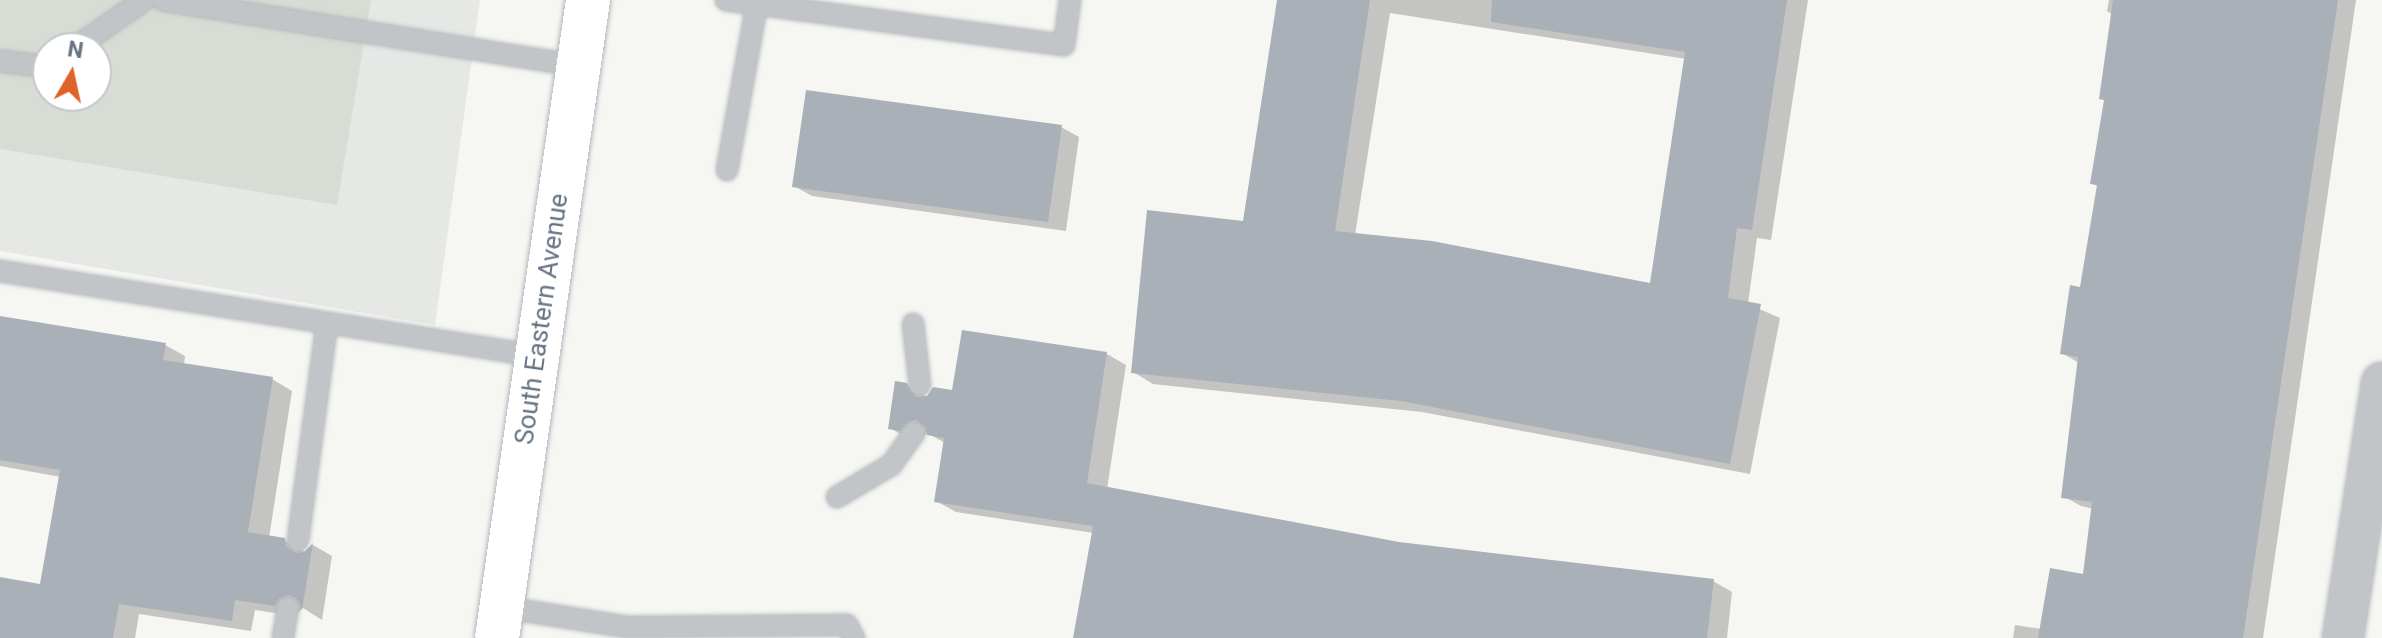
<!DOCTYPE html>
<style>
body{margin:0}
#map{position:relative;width:2382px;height:638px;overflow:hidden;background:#f6f6f3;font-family:Roboto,sans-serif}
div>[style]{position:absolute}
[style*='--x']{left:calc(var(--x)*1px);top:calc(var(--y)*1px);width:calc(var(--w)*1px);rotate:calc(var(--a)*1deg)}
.built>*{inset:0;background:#e6e8e6}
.green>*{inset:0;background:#d7ddd4}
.shadow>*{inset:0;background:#0003}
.building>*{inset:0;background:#aab0b7}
.roads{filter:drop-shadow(0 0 2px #b4b8bc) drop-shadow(0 0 2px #b4b8bc)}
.service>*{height:20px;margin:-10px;padding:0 10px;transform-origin:10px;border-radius:10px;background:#c1c5c8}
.minor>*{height:40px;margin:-20px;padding:0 20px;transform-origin:20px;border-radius:20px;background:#c1c5c8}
.primary>*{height:44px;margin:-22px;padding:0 22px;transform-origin:22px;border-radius:22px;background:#fff}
span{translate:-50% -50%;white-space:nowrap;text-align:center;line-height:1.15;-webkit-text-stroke:8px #fff;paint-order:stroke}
.street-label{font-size:26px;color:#667483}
.north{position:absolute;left:32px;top:32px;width:80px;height:80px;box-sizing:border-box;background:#fff;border:2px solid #c2c7cd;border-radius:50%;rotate:9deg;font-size:22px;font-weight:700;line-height:32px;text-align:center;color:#667483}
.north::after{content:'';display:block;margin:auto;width:28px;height:36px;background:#dd632b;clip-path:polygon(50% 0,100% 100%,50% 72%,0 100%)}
</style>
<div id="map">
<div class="built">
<div style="clip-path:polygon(evenodd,0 0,480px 0,435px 325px,0 251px,0 0,48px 48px,96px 48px,96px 96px,48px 96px,48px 48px)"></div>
</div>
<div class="green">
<div style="clip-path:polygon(evenodd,0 0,371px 0,337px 205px,0 149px,0 0,48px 48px,96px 48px,96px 96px,48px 96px,48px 48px)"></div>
</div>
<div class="shadow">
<div style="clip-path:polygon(evenodd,1279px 0,1808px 0,1771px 240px,1757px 238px,1748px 304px,1780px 318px,1750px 474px,1422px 412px,1153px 384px,1133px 372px,1244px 223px,1279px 0,1390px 13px,1686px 59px,1652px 285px,1355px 235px,1390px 13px)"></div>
<div style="clip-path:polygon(2109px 0,2356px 0,2263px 638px,2013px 638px,2015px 625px,2041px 629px,2084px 577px,2094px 509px,2081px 506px,2063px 496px,2079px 363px,2062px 353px,2082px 289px,2099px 187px,2092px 183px,2106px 101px,2101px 98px,2113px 15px,2107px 11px)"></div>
<div style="clip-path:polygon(1061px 127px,1079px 137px,1066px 231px,812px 196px,794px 186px)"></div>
<div style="clip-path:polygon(0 318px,165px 345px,185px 356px,184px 365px,272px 379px,292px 391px,269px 538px,284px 540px,306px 552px,313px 545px,332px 556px,322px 620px,303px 608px,295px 616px,255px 610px,251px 631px,139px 614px,135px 638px,0 638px,0 579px,42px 586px,61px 477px,0 466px)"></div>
<div style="clip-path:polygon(1107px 354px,1126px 365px,1107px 489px,1399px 544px,1713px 581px,1732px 592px,1727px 638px,1075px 638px,1094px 533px,956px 512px,936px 501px,945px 443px,927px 433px,920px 440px,909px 439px,890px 428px,906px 385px,926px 396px,954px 392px)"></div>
</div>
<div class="building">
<div style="clip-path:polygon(1277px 0,1370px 0,1335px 231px,1432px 241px,1650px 283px,1685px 52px,1491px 22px,1492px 0,1787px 0,1752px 230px,1737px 228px,1728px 298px,1761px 304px,1730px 464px,1401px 401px,1131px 373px,1147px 210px,1243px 221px)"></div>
<div style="clip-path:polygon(2113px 0,2338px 0,2243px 638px,2038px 638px,2050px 568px,2083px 574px,2092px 502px,2061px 498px,2078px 357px,2060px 354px,2070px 285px,2080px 287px,2097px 185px,2090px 184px,2104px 100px,2099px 99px)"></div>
<div style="clip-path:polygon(806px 90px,1062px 125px,1048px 222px,792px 187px)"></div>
<div style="clip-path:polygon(0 316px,166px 343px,163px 360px,273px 377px,248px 532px,285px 538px,286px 546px,296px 553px,304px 552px,313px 543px,302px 610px,297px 599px,289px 595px,279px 599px,275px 606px,235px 600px,232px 621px,119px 604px,113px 638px,0 638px,0 577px,40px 584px,60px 470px,0 460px)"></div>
<div style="clip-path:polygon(962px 330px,1107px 352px,1087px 483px,1399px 542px,1714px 579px,1707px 638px,1073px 638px,1093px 526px,934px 502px,944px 438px,927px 435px,925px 427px,916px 420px,908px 422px,900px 431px,888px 429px,895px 381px,907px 383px,916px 397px,927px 396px,933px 387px,952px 390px)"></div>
</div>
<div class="roads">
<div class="service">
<div style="--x:163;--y:0;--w:420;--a:9"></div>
<div style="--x:726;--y:0;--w:341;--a:7.6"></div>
<div style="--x:1064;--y:45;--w:45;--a:-82.4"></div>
<div style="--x:75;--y:48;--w:84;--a:-34.8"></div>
<div style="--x:0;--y:61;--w:48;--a:7.1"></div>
<div style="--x:727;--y:170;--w:169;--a:-79.8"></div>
<div style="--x:0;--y:271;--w:544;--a:8.99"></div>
<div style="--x:913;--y:324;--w:61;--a:83.5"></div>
<div style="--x:837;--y:497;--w:63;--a:-30.7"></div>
<div style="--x:891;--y:465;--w:39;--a:-54"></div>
<div style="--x:298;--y:540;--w:219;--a:-82.4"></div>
<div style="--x:501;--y:607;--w:128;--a:9"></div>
<div style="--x:627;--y:627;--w:220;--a:-0.5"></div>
<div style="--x:847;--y:625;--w:15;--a:62"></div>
<div style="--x:283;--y:638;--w:30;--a:-81"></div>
</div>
<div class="minor">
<div style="--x:2343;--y:638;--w:258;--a:-81.3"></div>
</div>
<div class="primary">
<div style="--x:497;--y:638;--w:644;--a:-81.88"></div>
</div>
</div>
<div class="street-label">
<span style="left:542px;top:319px;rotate:-82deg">South Eastern Avenue</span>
</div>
<div class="north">N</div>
</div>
